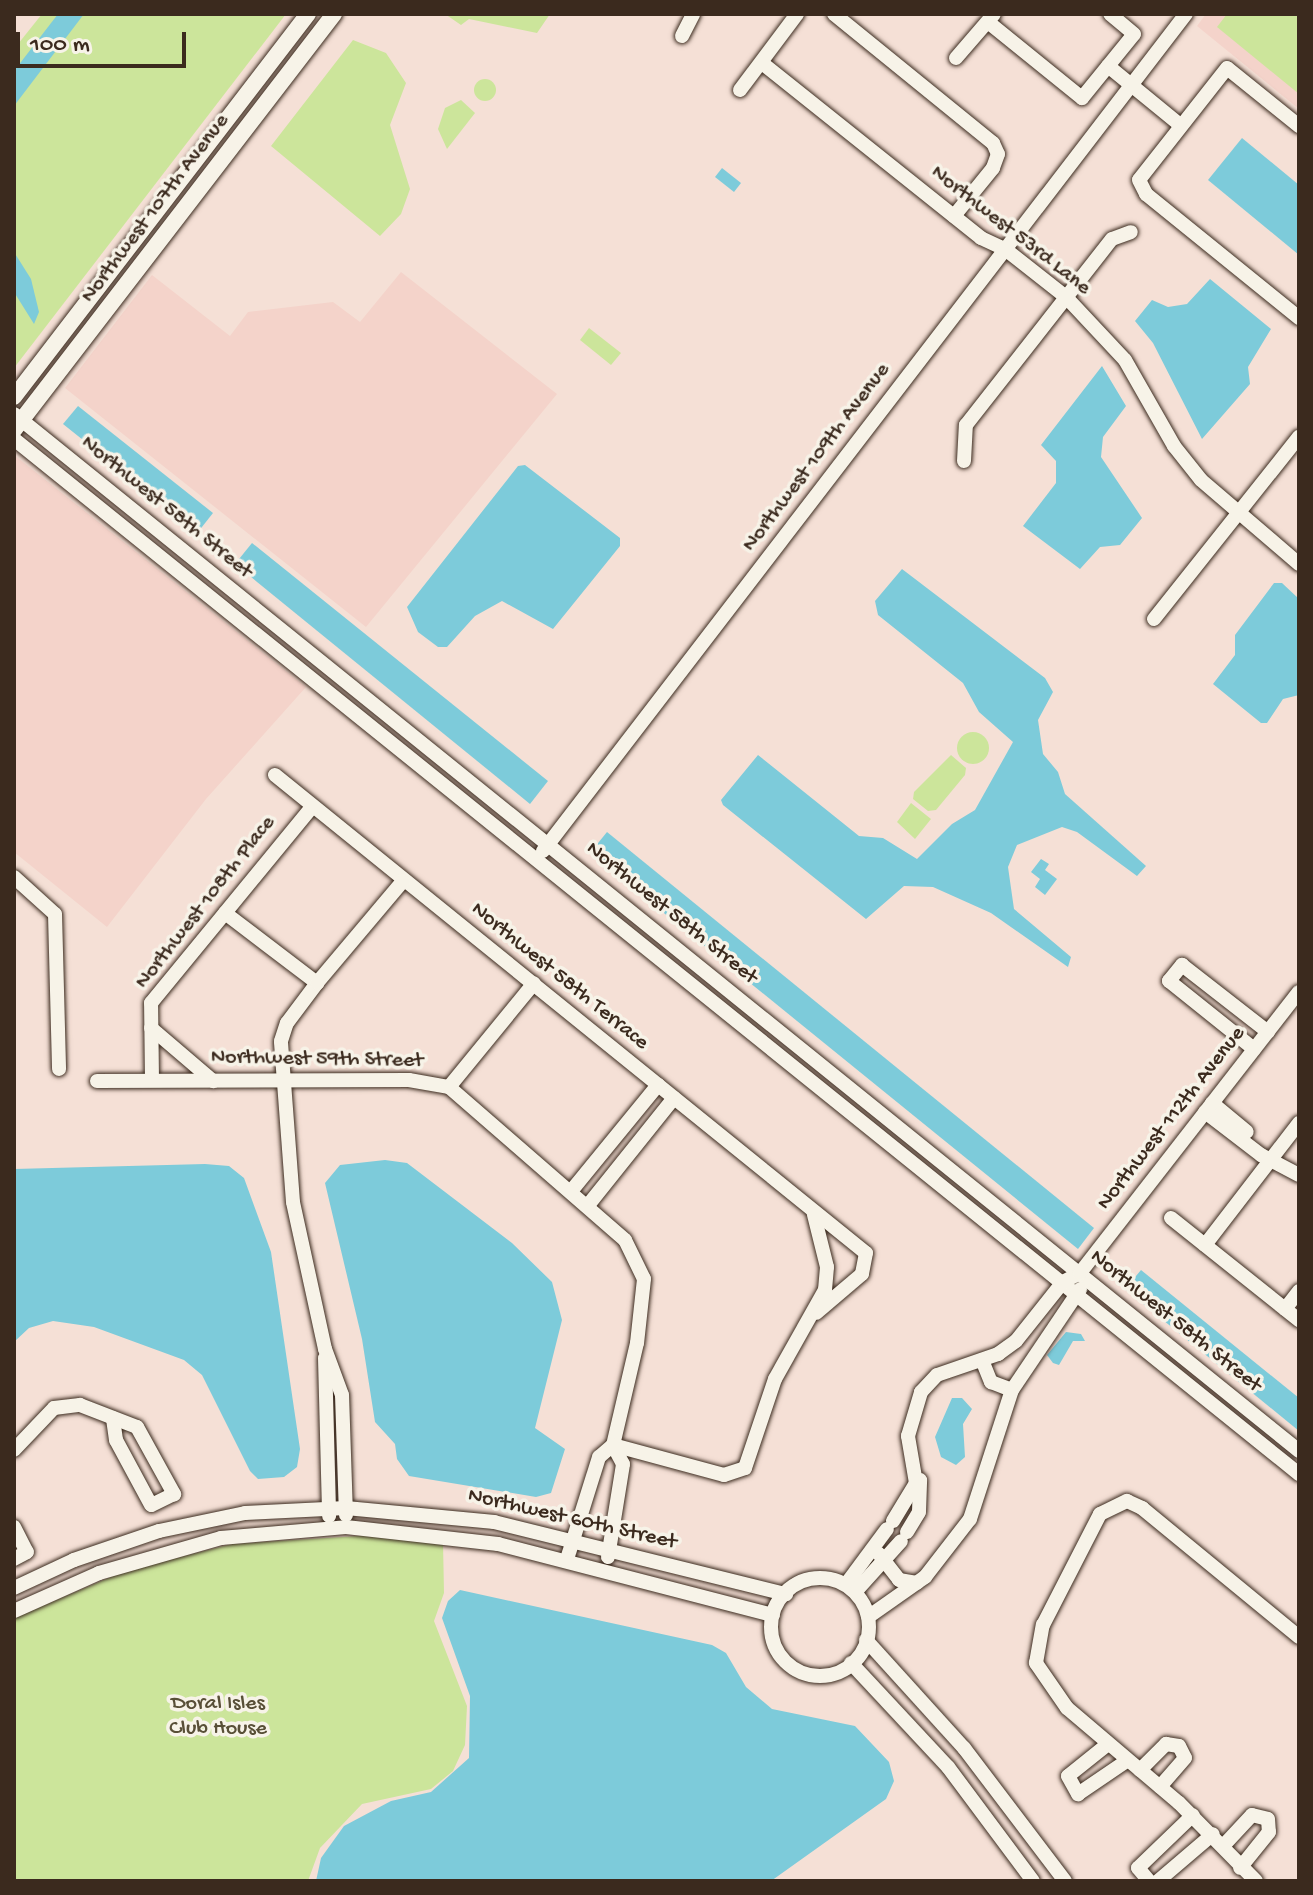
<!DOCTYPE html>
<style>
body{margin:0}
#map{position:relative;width:1313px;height:1895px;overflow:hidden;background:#f5e0d6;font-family:"Gochi Hand",sans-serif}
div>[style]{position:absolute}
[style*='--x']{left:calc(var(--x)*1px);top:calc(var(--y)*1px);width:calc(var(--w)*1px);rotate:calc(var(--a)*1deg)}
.built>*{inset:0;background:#f4d3ca}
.green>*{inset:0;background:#cce59b}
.round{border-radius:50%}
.water>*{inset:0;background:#7dcbda}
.roads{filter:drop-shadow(0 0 2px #3b2a1e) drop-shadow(0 0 2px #3b2a1e)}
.minor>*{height:14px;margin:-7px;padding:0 7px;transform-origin:7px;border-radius:7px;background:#f7f3e8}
.minor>.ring{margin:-7px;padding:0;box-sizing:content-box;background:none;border:14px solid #f7f3e8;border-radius:50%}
.major>*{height:16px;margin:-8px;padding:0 8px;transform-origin:8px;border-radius:8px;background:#f7f3e8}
span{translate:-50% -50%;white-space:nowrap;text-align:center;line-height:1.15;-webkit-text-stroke:7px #f7f3e8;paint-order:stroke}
.street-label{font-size:22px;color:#3b2a1e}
.park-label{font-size:22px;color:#584f37}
.frame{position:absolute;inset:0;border:16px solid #3b2a1e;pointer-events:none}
.scale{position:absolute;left:16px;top:32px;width:170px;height:36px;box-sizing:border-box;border:4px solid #3b2a1e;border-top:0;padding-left:10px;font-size:24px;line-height:28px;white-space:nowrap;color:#3b2a1e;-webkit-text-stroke:6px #f7f3e8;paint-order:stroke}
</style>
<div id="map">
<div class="built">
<div style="clip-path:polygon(1206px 14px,1299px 14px,1299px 109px,1197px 26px)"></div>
<div style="clip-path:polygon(401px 272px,557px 394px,366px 627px,65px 388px,152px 275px,230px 336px,248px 312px,333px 302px,360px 322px)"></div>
<div style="clip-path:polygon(14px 455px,306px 687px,206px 799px,107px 927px,14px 852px)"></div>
</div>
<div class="green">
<div style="clip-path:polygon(42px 14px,286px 14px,14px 368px,14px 49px)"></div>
<div style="clip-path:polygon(445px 14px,550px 14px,537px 33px,469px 19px,461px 25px)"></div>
<div style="clip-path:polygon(1227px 14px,1299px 14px,1299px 94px,1217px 27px)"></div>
<div style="clip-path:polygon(353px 40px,386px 53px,406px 83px,390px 125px,410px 189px,401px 214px,380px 236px,271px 146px)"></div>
<div class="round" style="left:474px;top:79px;width:22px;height:22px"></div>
<div style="clip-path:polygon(461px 100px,475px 113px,447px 149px,438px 129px,445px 108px)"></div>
<div style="clip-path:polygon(589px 328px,621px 353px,611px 365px,580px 340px)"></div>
<div class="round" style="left:957px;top:732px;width:32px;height:32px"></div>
<div style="clip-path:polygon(951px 755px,966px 768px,965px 775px,936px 810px,928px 811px,913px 799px,914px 792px)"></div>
<div style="clip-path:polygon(911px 803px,931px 819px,915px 839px,897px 822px)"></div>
<div style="clip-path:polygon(374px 1535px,443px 1542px,444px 1593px,434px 1621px,467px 1706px,465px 1745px,453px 1771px,431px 1789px,362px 1804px,320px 1848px,308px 1881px,14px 1881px,14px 1618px,125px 1571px,232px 1544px)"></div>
</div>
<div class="water">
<div style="clip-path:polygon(58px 14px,84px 14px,14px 106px,14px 71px)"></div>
<div style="clip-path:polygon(1242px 138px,1299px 185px,1299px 255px,1208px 180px)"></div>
<div style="clip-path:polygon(722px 168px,741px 183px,734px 192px,715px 177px)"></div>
<div style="clip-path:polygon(14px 252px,31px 279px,39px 312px,34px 324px,14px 292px)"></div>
<div style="clip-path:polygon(1210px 279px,1271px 329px,1248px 367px,1250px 384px,1202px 439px,1153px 343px,1135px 321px,1152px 300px,1168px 307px,1187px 304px)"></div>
<div style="clip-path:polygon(1102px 366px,1126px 406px,1103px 437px,1101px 457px,1142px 518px,1120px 545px,1100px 547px,1080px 569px,1023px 526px,1056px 483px,1056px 461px,1041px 445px)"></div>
<div style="clip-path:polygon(78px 406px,213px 513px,198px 532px,63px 424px)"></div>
<div style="clip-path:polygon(525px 465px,620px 538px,620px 546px,553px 629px,502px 601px,475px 616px,447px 647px,438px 647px,418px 632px,407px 607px,518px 466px)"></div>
<div style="clip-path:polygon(252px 543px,548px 781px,530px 804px,235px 564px)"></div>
<div style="clip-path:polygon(902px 569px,1045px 678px,1053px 692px,1038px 720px,1043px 754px,1058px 772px,1065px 794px,1146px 866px,1137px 876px,1077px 832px,1062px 827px,1017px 845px,1008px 867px,1014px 909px,1071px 957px,1068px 967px,991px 913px,933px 887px,904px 886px,866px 919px,723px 805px,721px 800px,758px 755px,859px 836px,883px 838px,917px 859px,952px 824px,975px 810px,1013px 742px,979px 712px,963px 683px,878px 615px,875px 601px)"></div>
<div style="clip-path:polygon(1274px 583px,1282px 583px,1299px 599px,1299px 695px,1283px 699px,1267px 723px,1261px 723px,1213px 684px,1235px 655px,1235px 635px)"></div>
<div style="clip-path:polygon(607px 832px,1094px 1228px,1078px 1249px,590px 853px)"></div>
<div style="clip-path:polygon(1041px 859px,1049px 864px,1045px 870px,1057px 879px,1045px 895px,1035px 887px,1040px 879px,1031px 872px)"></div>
<div style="clip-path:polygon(385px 1160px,407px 1163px,512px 1243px,552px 1282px,562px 1320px,535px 1428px,565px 1449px,551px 1493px,536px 1497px,409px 1476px,397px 1459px,395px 1444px,375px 1422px,362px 1339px,325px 1183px,340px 1165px)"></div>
<div style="clip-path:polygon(205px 1164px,229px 1166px,244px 1178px,271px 1252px,300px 1449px,297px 1467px,284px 1477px,258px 1479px,250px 1471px,202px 1375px,184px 1360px,94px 1327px,53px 1321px,29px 1328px,14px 1342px,14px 1169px)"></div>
<div style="clip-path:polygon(1141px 1270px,1299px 1398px,1299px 1431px,1125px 1289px)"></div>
<div style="clip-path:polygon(1066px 1332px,1081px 1334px,1085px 1341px,1073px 1341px,1059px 1365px,1053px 1363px,1047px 1355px)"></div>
<div style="clip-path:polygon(952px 1398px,962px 1398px,972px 1409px,963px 1424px,965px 1457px,956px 1465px,941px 1457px,935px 1437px)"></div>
<div style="clip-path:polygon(460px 1590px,712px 1645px,726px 1653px,746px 1687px,772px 1709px,855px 1726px,889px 1762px,894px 1781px,886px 1799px,771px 1881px,316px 1881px,321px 1858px,344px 1826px,391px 1801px,431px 1792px,469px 1758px,470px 1696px,442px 1618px,448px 1601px)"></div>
</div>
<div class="roads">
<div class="minor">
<div style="--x:834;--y:14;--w:205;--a:39.1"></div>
<div style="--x:993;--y:143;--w:12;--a:66"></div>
<div style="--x:998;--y:154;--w:15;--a:110"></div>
<div style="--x:993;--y:168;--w:62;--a:129.1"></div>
<div style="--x:988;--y:22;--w:121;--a:39"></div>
<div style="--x:1082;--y:98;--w:82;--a:-50.9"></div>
<div style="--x:1134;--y:34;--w:31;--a:-140"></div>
<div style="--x:682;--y:36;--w:25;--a:-63"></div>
<div style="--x:956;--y:58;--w:58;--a:-49.2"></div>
<div style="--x:762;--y:63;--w:280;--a:38.6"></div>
<div style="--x:981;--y:238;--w:26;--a:25"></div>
<div style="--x:1005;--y:249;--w:78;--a:38.2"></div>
<div style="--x:1066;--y:297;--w:86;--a:46.9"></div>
<div style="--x:1125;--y:360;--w:99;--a:60.3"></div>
<div style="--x:1174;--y:446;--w:43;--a:51.5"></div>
<div style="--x:1201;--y:480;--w:129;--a:40.6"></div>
<div style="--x:1108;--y:66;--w:93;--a:39.3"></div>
<div style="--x:740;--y:90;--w:95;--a:-53.1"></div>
<div style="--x:1299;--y:126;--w:92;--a:-141.1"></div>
<div style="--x:1227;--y:68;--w:142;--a:128.2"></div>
<div style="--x:1139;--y:180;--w:16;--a:63"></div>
<div style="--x:1146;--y:194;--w:197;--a:39"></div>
<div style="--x:14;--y:414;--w:1651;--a:38.9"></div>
<div style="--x:14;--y:439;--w:1650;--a:38.85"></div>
<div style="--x:964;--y:461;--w:36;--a:-87"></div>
<div style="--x:966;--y:425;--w:236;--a:-51.9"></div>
<div style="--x:1112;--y:239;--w:20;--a:-20"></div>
<div style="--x:1154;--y:619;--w:233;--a:-51.5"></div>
<div style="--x:275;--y:775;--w:760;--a:38.97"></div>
<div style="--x:866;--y:1253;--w:21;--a:101"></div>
<div style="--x:862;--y:1274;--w:60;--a:139.7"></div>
<div style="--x:543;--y:851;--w:1055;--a:-52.47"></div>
<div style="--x:14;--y:877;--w:55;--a:42.1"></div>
<div style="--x:55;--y:914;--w:155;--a:88.5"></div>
<div style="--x:225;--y:913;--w:116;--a:37.3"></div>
<div style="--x:151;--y:1028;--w:82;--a:40.5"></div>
<div style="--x:1254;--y:1049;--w:109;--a:-141.3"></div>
<div style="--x:1169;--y:981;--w:21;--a:-51"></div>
<div style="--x:1182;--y:965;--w:109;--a:37.9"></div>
<div style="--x:152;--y:1080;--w:77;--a:-90.7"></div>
<div style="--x:151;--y:1003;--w:252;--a:-50.6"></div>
<div style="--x:97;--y:1081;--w:312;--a:-0.2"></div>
<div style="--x:409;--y:1080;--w:41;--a:9.9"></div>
<div style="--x:449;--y:1087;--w:233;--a:41"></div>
<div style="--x:625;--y:1240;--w:43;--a:64"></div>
<div style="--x:644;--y:1279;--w:64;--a:96.2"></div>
<div style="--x:637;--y:1343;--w:105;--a:103.2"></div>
<div style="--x:613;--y:1445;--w:18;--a:139"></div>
<div style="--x:599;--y:1457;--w:107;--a:107.4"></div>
<div style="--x:449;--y:1087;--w:134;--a:-50.7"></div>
<div style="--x:1212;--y:1103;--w:45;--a:39.6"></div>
<div style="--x:1205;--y:1112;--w:71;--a:37.5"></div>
<div style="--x:1261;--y:1155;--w:43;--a:27.8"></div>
<div style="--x:572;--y:1190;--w:136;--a:-50.7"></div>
<div style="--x:589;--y:1204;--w:136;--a:-51.3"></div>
<div style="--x:1171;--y:1218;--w:164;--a:38.6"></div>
<div style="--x:1205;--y:1245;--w:154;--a:-52.4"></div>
<div style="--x:1285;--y:1309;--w:23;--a:-52"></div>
<div style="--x:325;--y:1358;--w:158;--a:88.5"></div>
<div style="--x:982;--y:1360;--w:24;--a:68"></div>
<div style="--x:991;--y:1382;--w:22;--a:21"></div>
<div style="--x:613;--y:1445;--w:115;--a:15.1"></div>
<div style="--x:724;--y:1475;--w:22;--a:-18"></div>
<div style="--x:745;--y:1468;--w:94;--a:-71.4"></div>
<div style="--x:775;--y:1379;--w:102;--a:-60.7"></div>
<div style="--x:825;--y:1290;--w:23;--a:-85"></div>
<div style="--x:827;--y:1267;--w:54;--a:-104"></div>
<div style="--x:14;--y:1450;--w:58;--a:-46.4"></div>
<div style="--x:54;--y:1408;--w:26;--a:-7"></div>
<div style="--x:80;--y:1405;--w:61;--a:21.1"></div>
<div style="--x:137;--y:1427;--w:77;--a:61.1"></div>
<div style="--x:174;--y:1494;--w:25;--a:154"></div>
<div style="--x:151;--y:1505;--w:74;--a:-118.3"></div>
<div style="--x:116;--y:1440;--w:22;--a:-98"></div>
<div style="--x:346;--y:1515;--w:120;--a:-91.9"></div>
<div style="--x:342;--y:1395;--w:49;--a:-110.3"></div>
<div style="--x:325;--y:1349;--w:150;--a:-102.3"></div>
<div style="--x:293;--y:1202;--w:161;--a:-94.3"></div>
<div style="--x:281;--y:1041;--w:19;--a:-72"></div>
<div style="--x:287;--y:1023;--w:50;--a:-53.1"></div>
<div style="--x:317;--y:983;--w:133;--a:-49.9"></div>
<div style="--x:893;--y:1521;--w:44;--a:-58.8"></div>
<div style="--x:916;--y:1483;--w:48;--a:-99.7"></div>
<div style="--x:908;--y:1436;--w:46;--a:-73.5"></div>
<div style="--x:921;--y:1392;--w:23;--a:-47"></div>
<div style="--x:937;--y:1375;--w:65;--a:-19"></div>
<div style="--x:998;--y:1354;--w:22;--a:-36"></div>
<div style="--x:1016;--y:1341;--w:75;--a:-51.5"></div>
<div style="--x:1063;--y:1282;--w:19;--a:-28"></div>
<div style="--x:1080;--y:1273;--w:356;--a:-52.1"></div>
<div style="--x:14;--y:1527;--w:28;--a:63"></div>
<div style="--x:27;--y:1552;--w:15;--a:152"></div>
<div style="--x:907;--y:1532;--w:23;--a:-59"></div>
<div style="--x:919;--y:1512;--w:32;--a:-88"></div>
<div style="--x:879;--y:1554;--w:33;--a:52"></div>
<div style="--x:899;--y:1580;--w:18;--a:9"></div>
<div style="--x:608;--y:1557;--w:94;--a:-80.8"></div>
<div style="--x:623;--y:1464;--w:21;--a:-118"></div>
<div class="ring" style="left:771px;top:1578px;width:84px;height:84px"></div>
<div style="--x:847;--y:1583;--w:67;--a:-53.5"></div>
<div style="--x:14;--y:1588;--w:66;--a:-25"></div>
<div style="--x:74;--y:1560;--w:90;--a:-18.8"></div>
<div style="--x:159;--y:1531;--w:88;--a:-11.8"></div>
<div style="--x:245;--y:1513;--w:101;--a:-2.8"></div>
<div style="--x:346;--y:1508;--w:149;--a:5.4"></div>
<div style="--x:494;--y:1522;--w:301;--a:13.9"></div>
<div style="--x:856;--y:1591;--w:67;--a:-48"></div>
<div style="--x:14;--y:1611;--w:93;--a:-24.1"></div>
<div style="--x:99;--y:1573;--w:127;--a:-16"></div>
<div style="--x:221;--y:1538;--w:125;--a:-5"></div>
<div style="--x:346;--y:1527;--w:153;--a:6.4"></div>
<div style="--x:498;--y:1544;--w:284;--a:14.5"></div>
<div style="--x:868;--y:1617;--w:70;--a:-35.1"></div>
<div style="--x:925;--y:1577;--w:73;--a:-52.2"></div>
<div style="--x:970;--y:1519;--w:136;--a:-72"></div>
<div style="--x:1012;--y:1390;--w:122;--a:-56"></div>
<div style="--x:866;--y:1640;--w:146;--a:47.8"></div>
<div style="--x:964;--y:1748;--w:167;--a:52.8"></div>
<div style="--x:851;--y:1663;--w:142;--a:47"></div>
<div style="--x:948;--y:1767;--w:142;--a:53.3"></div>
<div style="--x:1108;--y:1744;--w:51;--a:141.3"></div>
<div style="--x:1068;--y:1776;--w:21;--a:61"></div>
<div style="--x:1078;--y:1794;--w:60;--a:-34.2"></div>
<div style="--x:1140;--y:1770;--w:37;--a:-45"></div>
<div style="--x:1166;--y:1744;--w:13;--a:9"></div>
<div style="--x:1179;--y:1746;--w:13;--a:63"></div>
<div style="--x:1185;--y:1758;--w:38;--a:131"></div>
<div style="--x:1224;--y:1845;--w:41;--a:-47"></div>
<div style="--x:1252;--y:1815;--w:16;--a:14"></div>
<div style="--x:1268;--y:1819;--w:13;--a:86"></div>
<div style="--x:1269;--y:1832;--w:46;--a:128.9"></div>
<div style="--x:1149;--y:1881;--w:17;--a:-130"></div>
<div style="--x:1138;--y:1868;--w:76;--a:-43.9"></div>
<div style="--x:1158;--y:1881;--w:72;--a:-40.5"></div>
<div style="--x:1256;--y:1881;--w:110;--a:-134.6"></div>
<div style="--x:1179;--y:1803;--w:147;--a:-139.7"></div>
<div style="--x:1067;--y:1708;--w:55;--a:-124.6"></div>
<div style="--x:1036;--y:1663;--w:39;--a:-80"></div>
<div style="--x:1043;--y:1625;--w:125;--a:-62.8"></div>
<div style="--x:1100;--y:1514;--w:30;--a:-26"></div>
<div style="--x:1127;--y:1501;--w:17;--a:25"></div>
<div style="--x:1142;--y:1508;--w:203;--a:39.4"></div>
</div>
<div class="major">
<div style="--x:14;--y:397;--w:483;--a:-52.5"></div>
<div style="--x:14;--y:430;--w:525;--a:-52.43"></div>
</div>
</div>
<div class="street-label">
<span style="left:156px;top:209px;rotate:-53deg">Northwest 107th Avenue</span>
<span style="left:1010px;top:231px;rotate:38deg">Northwest 53rd Lane</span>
<span style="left:817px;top:458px;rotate:-53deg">Northwest 109th Avenue</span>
<span style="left:166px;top:508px;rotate:39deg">Northwest 58th Street</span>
<span style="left:206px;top:903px;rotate:-52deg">Northwest 108th Place</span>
<span style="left:671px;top:914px;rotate:39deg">Northwest 58th Street</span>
<span style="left:559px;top:977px;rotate:39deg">Northwest 58th Terrace</span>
<span style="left:317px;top:1060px;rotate:1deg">Northwest 59th Street</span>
<span style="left:1172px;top:1119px;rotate:-52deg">Northwest 112th Avenue</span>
<span style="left:1175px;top:1322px;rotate:39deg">Northwest 58th Street</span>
<span style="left:572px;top:1520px;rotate:13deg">Northwest 60th Street</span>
</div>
<div class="park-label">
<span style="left:218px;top:1717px">Doral Isles<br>Club House</span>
</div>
<div class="frame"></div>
<div class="scale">100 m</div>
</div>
